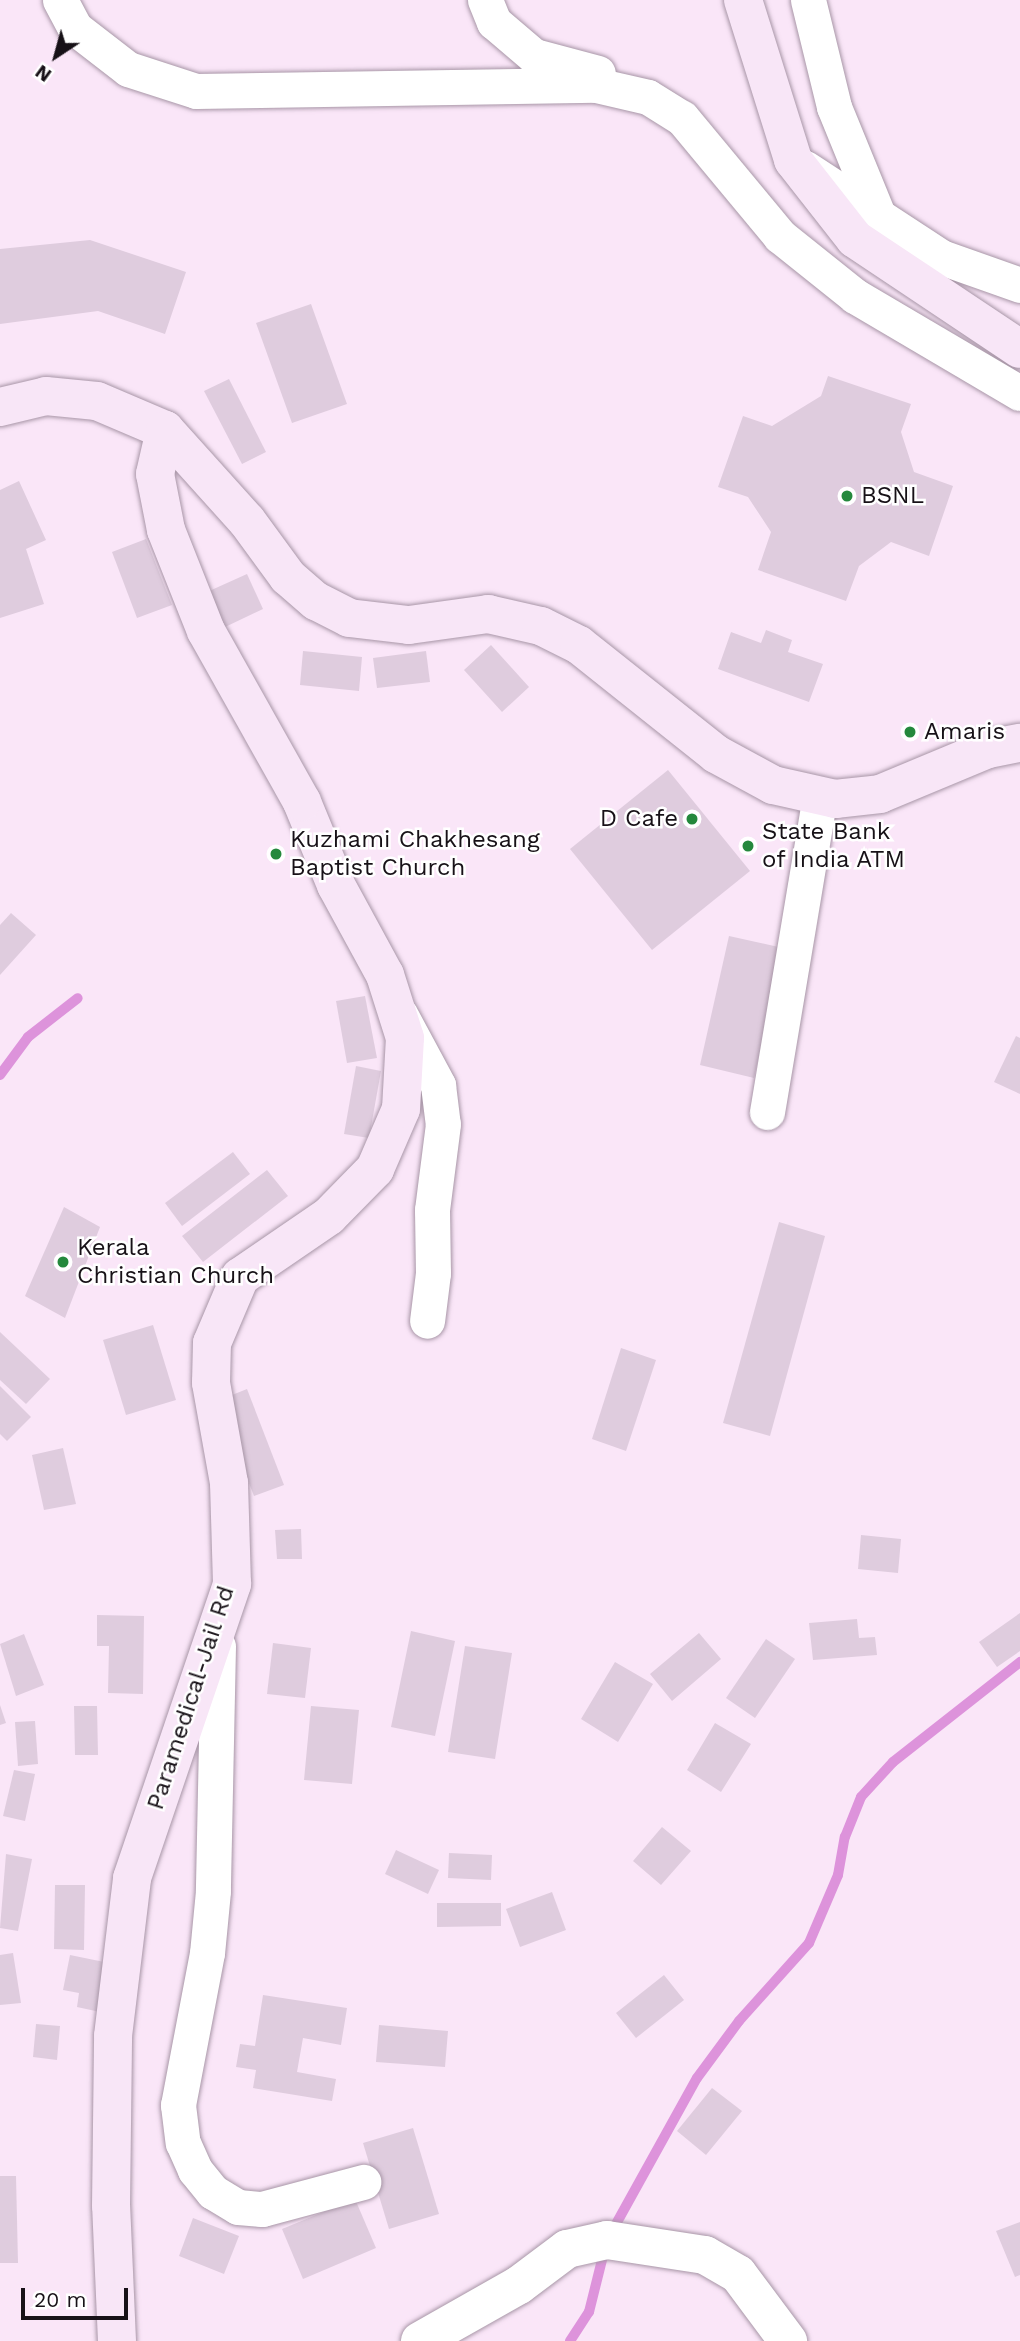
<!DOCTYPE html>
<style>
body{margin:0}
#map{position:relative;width:1020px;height:2341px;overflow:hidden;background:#fae6f8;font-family:"Work Sans",sans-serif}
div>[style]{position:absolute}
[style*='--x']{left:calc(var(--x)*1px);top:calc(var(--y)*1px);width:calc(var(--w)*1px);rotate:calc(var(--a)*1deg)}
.stream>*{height:10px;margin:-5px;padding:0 5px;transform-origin:5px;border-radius:5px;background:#dd93db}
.building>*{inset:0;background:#dfccde}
.roads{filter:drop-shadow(0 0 2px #a896a7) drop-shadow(0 0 2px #a896a7)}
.minor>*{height:35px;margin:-17.5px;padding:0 17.5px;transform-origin:17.5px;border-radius:17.5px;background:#fff}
.tertiary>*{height:38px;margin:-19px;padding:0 19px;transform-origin:19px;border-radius:19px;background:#fff}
.secondary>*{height:38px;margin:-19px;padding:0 19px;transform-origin:19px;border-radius:19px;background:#f8e6f7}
.dots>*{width:19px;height:19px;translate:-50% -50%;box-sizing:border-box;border:4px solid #fff;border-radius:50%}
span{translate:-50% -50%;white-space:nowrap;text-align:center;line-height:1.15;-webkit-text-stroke:5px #fff;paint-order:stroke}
.poi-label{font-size:24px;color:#171117}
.left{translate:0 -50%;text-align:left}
.right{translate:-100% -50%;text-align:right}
.street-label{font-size:24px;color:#171117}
.north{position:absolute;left:21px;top:21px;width:70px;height:70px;-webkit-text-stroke:5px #fff;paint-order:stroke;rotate:216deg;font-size:19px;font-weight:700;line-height:28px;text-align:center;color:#171117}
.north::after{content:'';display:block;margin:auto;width:24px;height:32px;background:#171117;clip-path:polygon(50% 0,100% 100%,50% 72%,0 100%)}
.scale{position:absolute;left:21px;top:2288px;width:107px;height:32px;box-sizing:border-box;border:4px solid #171117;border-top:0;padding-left:9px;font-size:21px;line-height:24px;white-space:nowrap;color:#171117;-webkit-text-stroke:5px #fff;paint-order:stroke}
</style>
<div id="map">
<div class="stream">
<div style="--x:0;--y:1075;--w:47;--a:-53.6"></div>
<div style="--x:28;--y:1037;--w:63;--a:-38"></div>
<div style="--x:611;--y:2233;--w:177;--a:-61"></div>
<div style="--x:697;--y:2078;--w:71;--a:-53.6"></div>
<div style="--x:739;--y:2021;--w:105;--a:-48.1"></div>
<div style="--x:809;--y:1943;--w:74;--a:-66.9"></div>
<div style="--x:838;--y:1875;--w:39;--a:-80"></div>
<div style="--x:845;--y:1837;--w:43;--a:-68.2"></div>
<div style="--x:861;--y:1797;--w:47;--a:-47.6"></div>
<div style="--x:893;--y:1762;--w:162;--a:-38.2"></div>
<div style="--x:570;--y:2341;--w:35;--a:-57"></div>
<div style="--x:589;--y:2312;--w:66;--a:-76"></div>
</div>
<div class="building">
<div style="clip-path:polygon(90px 240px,186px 272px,165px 334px,98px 311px,0 324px,0 249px)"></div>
<div style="clip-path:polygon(311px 304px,347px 404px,292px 423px,256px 323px)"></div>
<div style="clip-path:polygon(828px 376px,911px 404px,901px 432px,914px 472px,953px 486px,929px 556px,891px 542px,859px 566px,846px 601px,758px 570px,771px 532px,748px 497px,718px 487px,743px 416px,772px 426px,821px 396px)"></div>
<div style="clip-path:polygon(229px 379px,266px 452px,242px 464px,204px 391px)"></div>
<div style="clip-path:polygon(19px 481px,46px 540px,26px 549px,44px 604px,0 618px,0 490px)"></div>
<div style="clip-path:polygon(146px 539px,172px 605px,137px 618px,112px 552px)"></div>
<div style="clip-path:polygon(247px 574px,263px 609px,223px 628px,207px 592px)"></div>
<div style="clip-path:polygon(766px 630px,792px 640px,788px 652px,823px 664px,809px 702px,718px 669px,731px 632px,761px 643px)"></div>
<div style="clip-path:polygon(491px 645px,529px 687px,502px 712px,464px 670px)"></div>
<div style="clip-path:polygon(303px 651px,362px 657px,359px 691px,300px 685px)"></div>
<div style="clip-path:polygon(426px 651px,430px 682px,377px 688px,373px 658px)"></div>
<div style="clip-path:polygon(668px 770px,750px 871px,652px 950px,570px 849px)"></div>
<div style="clip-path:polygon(11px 913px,36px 935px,0 975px,0 925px)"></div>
<div style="clip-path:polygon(729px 936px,783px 948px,754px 1078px,700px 1065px)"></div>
<div style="clip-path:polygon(365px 996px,377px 1058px,347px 1063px,336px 1001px)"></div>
<div style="clip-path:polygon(1016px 1036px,1020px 1038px,1020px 1094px,994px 1082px)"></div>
<div style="clip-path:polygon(356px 1066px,381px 1071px,369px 1138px,344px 1134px)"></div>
<div style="clip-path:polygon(233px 1152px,250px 1174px,182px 1226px,165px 1203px)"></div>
<div style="clip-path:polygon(267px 1170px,288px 1196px,203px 1262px,182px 1236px)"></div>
<div style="clip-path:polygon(64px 1207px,100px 1227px,65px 1318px,25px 1296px)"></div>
<div style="clip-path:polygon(779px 1222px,825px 1236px,770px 1436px,723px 1423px)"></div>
<div style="clip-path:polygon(153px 1325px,176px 1400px,126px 1415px,103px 1340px)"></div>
<div style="clip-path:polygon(0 1332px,50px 1379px,26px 1404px,0 1380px)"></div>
<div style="clip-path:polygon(621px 1348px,656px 1360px,626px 1451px,592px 1439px)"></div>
<div style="clip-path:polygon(0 1386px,31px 1417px,7px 1441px,0 1434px)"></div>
<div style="clip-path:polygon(247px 1389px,284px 1485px,254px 1496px,217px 1401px)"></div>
<div style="clip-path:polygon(63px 1448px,76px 1504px,44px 1510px,32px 1455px)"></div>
<div style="clip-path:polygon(301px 1529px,302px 1559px,277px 1559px,275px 1530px)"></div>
<div style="clip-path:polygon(861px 1535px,901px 1539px,898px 1573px,858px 1569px)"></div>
<div style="clip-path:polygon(1020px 1613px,1020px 1651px,997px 1667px,979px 1642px)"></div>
<div style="clip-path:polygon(97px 1615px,144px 1616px,143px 1694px,108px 1693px,109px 1646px,97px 1646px)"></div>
<div style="clip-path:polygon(857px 1619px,859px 1638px,875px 1637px,877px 1655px,813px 1660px,809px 1623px)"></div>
<div style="clip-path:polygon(411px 1631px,455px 1641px,435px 1736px,391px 1727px)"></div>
<div style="clip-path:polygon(699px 1633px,721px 1659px,672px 1701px,650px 1674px)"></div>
<div style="clip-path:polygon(24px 1634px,44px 1685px,16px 1696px,0 1644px)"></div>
<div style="clip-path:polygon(766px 1639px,795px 1659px,755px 1718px,726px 1698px)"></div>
<div style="clip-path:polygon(273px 1643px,311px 1648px,305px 1698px,267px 1694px)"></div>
<div style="clip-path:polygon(465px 1646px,512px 1653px,495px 1759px,448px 1752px)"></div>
<div style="clip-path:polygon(615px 1662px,653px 1684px,618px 1742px,581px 1719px)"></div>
<div style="clip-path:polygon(0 1705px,6px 1723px,0 1725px)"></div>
<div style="clip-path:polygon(74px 1706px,97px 1706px,98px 1755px,75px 1755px)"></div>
<div style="clip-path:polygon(311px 1706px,359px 1710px,352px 1784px,304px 1780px)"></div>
<div style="clip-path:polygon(35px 1721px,38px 1764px,18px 1766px,15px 1722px)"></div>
<div style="clip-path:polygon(715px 1723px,751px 1744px,721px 1792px,687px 1770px)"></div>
<div style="clip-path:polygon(14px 1770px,35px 1774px,25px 1821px,3px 1816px)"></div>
<div style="clip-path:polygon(662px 1827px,691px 1851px,661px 1885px,633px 1861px)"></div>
<div style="clip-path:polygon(396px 1850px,439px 1870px,428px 1894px,385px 1874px)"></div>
<div style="clip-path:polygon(449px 1853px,492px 1855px,491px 1880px,448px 1878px)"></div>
<div style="clip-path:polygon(6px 1854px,32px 1859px,18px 1931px,0 1928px)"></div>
<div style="clip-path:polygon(55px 1885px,85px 1885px,84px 1950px,54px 1949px)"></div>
<div style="clip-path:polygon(552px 1892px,566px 1930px,520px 1947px,506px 1909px)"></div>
<div style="clip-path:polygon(437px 1903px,501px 1903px,501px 1926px,437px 1927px)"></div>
<div style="clip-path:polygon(13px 1953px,21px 2003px,0 2005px,0 1955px)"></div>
<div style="clip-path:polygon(70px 1955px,109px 1963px,100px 2012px,77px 2007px,79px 1993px,63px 1990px)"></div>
<div style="clip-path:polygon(664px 1975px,684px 2000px,636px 2038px,616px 2013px)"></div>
<div style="clip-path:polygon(263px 1995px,347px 2008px,341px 2045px,303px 2038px,297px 2072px,336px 2079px,332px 2101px,253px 2088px,256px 2070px,236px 2067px,240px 2044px,255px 2046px)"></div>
<div style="clip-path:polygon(36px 2024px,60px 2026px,57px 2060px,33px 2057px)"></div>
<div style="clip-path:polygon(379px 2025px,448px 2031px,445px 2067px,376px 2062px)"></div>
<div style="clip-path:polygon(712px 2088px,742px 2111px,706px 2155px,677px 2131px)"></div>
<div style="clip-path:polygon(413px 2128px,439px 2214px,389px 2229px,363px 2143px)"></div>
<div style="clip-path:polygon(0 2176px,16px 2176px,18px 2263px,0 2263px)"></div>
<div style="clip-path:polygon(355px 2199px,376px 2248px,303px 2279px,282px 2229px)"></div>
<div style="clip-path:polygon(193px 2218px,239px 2236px,224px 2274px,179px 2256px)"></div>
<div style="clip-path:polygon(1020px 2222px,1020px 2275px,1015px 2277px,996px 2231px)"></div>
</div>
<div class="roads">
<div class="minor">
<div style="--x:60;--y:0;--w:32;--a:62"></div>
<div style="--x:75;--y:28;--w:67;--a:37.7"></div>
<div style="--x:128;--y:69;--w:71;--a:17.9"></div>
<div style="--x:196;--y:91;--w:400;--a:-0.9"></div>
<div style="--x:596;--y:85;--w:53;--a:13"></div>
<div style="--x:648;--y:97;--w:40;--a:32"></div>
<div style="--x:682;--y:118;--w:153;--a:50.3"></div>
<div style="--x:780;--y:236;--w:96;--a:38.7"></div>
<div style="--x:855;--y:296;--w:191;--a:30.5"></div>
<div style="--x:485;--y:0;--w:24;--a:68"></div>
<div style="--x:494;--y:22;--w:52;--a:40.4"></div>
<div style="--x:534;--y:56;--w:66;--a:14.9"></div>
<div style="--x:808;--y:0;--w:110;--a:76.3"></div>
<div style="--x:834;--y:107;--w:119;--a:67.8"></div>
<div style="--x:805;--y:168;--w:163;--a:33.2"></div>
<div style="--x:941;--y:257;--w:84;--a:19.5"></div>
<div style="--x:400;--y:1014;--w:81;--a:61.8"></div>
<div style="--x:438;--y:1085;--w:39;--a:83"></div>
<div style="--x:443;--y:1124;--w:87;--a:97.3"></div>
<div style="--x:432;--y:1210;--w:63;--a:89.1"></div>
<div style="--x:433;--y:1273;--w:48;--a:97.1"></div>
<div style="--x:767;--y:1112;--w:320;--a:-80.5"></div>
<div style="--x:218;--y:1646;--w:245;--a:91.2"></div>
<div style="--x:213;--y:1891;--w:62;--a:95.5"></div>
<div style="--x:207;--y:1953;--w:155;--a:100.8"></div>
<div style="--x:178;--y:2105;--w:38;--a:83"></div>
<div style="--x:183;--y:2143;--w:30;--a:66"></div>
<div style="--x:195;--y:2170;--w:28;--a:51"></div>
<div style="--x:213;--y:2192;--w:29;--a:31"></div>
<div style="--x:238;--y:2207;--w:24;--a:5"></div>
<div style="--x:262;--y:2209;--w:105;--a:-15"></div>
</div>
<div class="tertiary">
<div style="--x:420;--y:2341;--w:114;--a:-29.5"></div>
<div style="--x:519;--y:2285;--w:60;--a:-36.9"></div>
<div style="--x:567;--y:2249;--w:41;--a:-12.7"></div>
<div style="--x:607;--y:2240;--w:99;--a:8.7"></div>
<div style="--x:705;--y:2255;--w:38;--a:30"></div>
<div style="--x:738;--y:2274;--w:84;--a:53.3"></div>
</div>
<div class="secondary">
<div style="--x:743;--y:0;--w:168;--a:72.6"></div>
<div style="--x:793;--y:160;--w:100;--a:51.9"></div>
<div style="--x:855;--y:239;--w:198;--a:33.7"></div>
<div style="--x:0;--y:407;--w:47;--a:-13.4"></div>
<div style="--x:46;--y:396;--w:51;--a:5.6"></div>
<div style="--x:97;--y:401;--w:74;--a:23.1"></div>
<div style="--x:165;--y:430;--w:122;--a:48"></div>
<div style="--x:247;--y:521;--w:69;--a:53.8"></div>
<div style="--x:288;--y:577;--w:37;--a:41"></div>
<div style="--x:316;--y:601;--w:37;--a:27"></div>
<div style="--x:349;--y:618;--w:60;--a:6.7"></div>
<div style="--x:409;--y:625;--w:80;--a:-7.9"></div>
<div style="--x:488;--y:614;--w:54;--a:12.8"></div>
<div style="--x:541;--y:626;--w:42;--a:26.6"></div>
<div style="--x:579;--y:645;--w:175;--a:38.5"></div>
<div style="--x:716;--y:754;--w:65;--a:28.5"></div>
<div style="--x:773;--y:785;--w:64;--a:12.7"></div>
<div style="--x:835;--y:799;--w:45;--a:-6.3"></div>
<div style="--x:880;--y:794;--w:117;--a:-22.6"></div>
<div style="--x:988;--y:749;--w:33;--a:-11"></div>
<div style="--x:117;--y:2341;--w:135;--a:-92.5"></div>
<div style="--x:111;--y:2206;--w:170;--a:-89.3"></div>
<div style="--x:113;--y:2036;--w:159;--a:-83.1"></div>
<div style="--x:132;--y:1878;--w:311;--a:-71.2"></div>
<div style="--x:232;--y:1584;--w:101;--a:-91.7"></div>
<div style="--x:229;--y:1483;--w:102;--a:-100.2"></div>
<div style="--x:211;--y:1383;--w:40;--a:-88.6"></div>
<div style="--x:212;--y:1343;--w:72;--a:-67"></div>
<div style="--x:240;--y:1277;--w:108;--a:-34.4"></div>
<div style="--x:329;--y:1216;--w:66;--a:-45.6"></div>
<div style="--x:375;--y:1169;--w:65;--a:-66.6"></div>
<div style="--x:401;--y:1109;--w:71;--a:-86.8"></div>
<div style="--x:405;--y:1038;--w:66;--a:-107.6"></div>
<div style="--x:385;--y:975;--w:102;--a:-118.6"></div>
<div style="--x:336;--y:885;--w:90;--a:-112.3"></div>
<div style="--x:302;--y:802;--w:196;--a:-119.3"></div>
<div style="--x:206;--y:631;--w:109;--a:-111.6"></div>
<div style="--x:166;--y:530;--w:57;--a:-101.1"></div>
<div style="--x:155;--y:474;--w:45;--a:-77.2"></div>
</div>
</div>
<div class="dots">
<div style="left:847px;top:496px;background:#24883c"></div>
<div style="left:910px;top:732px;background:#24883c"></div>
<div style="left:692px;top:819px;background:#24883c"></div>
<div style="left:748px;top:846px;background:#24883c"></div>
<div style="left:276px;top:854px;background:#24883c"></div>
<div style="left:63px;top:1262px;background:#24883c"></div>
</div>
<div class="poi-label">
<span class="left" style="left:861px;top:496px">BSNL</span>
<span class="left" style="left:924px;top:732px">Amaris</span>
<span class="right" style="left:678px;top:819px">D Cafe</span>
<span class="left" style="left:762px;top:846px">State Bank<br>of India ATM</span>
<span class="left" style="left:290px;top:854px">Kuzhami Chakhesang<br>Baptist Church</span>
<span class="left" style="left:77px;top:1262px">Kerala<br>Christian Church</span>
</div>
<div class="street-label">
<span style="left:191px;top:1698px;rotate:-72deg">Paramedical-Jail Rd</span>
</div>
<div class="north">N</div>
<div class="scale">20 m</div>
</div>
